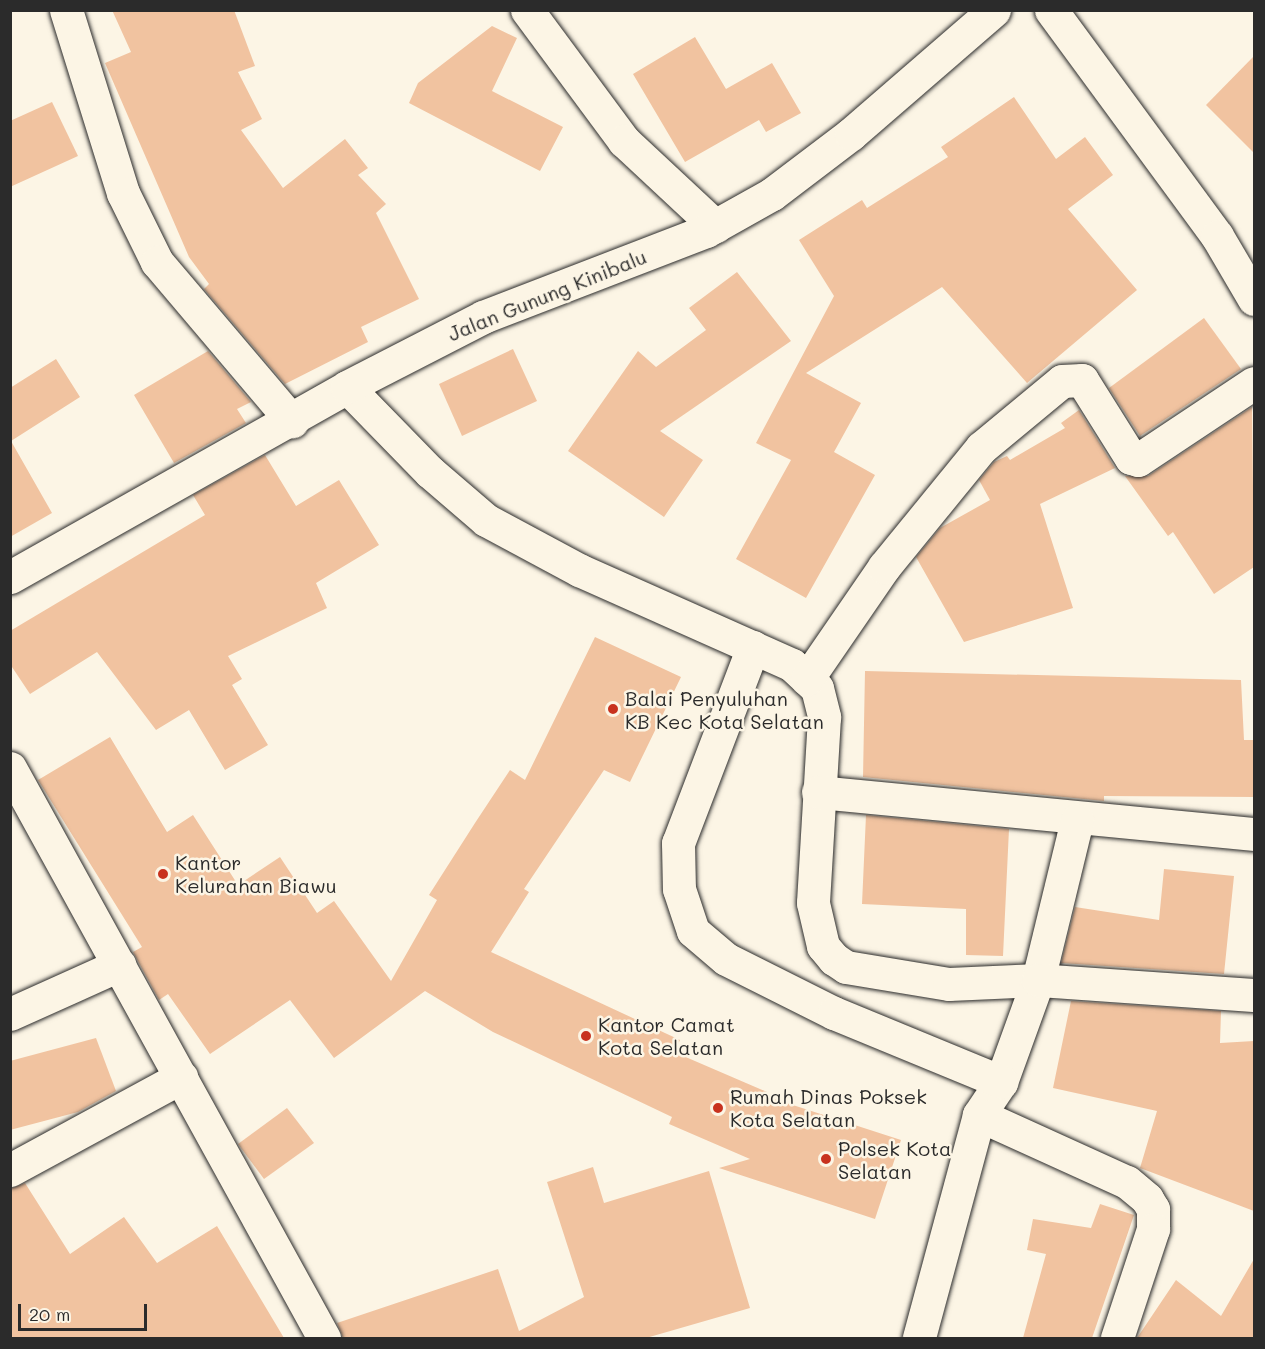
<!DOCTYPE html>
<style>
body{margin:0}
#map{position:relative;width:1265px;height:1349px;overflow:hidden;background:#fcf5e5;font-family:Mali,sans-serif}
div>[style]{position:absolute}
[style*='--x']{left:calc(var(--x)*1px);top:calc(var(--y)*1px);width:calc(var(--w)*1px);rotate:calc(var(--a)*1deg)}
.building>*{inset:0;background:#f1c3a0}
.roads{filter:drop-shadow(0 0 2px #2b2b2b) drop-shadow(0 0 2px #2b2b2b)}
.minor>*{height:33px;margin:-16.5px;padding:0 16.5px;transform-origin:16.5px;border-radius:16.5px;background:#fcf5e5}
.dots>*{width:16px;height:16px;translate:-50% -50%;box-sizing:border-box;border:3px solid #fcf5e5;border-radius:50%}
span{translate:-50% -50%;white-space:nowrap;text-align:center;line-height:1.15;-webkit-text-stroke:5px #fcf5e5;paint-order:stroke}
.street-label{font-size:20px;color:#2b2b2b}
.poi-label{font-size:20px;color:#2b2b2b}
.left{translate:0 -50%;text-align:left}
.frame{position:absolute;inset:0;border:12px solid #2b2b2b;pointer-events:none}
.scale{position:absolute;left:18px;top:1304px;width:129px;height:27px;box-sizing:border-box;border:3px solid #2b2b2b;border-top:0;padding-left:8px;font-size:18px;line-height:21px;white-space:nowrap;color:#2b2b2b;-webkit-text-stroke:4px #fcf5e5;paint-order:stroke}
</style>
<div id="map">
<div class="building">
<div style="clip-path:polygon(112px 10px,234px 10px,255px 66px,238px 72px,262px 119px,241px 130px,283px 188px,345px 139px,368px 168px,358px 175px,386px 204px,376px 213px,419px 299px,361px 327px,368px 342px,285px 384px,204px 289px,209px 284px,189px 257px,105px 63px,131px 52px)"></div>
<div style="clip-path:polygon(492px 26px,517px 38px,492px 91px,563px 127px,540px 171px,409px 103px,418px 83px)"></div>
<div style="clip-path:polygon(695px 37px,726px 89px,772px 63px,801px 113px,766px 132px,759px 120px,685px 162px,633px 74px)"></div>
<div style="clip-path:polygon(1254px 56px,1254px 153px,1206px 105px)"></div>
<div style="clip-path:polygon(1014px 97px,1056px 159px,1085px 137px,1113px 175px,1068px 209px,1137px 290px,1027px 383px,942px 287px,806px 373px,861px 403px,834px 452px,875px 475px,806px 598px,736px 559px,791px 460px,756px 443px,834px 296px,799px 240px,862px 200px,867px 208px,948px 157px,941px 147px)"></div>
<div style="clip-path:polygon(52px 102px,78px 156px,10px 187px,10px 121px)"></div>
<div style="clip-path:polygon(737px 272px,791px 341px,660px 431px,703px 460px,664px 517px,568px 451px,638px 351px,656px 367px,706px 330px,689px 308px)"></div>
<div style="clip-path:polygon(1204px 318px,1241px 369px,1140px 436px,1109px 388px)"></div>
<div style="clip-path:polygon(513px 349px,537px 401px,462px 436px,439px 384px)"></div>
<div style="clip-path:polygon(208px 351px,251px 402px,237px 409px,246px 423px,174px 463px,134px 395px)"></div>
<div style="clip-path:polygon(56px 359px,80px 397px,11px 441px,52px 513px,10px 537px,10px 388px)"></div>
<div style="clip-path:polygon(1252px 407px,1254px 567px,1214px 594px,1173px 532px,1168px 536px,1125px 476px,1148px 476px)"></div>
<div style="clip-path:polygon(1079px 410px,1115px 468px,1040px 504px,1073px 608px,964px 642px,916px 557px,940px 528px,990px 500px,979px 480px,994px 462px,1007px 456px,1010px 460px,1065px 428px,1061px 423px)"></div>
<div style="clip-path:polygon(265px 455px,296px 506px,339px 480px,379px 545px,316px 583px,327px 608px,228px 656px,242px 679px,232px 685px,268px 745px,225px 770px,189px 710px,156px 730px,97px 652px,30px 694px,10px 664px,10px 631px,205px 515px,193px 495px)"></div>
<div style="clip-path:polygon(595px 637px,681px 677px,630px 782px,604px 770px,524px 889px,529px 892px,491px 952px,680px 1040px,674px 1052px,767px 1092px,765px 1096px,901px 1140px,875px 1219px,719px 1168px,750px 1159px,669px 1124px,672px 1117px,493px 1032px,425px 991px,334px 1058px,290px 1000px,210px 1054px,168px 994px,159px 1000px,133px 952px,142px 947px,38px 780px,110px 737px,167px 832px,193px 815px,238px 885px,280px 857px,317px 913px,334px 901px,391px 981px,437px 900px,429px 895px,475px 823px,510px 770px,525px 780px)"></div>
<div style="clip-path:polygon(865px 671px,1241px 680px,1244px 740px,1254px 740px,1254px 797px,1104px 796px,1104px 801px,863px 777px)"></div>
<div style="clip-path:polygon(866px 815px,1009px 829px,1003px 956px,966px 955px,966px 909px,862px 904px)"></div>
<div style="clip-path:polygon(1164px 869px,1234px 876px,1224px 974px,1061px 963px,1075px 907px,1159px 920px)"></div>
<div style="clip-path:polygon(1071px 1001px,1221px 1011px,1220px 1043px,1254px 1041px,1254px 1211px,1140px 1168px,1157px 1111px,1053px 1088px)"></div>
<div style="clip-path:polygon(96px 1038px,116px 1091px,78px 1112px,10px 1130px,10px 1061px)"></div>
<div style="clip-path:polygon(287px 1108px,314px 1143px,264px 1179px,238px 1144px)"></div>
<div style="clip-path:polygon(593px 1167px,604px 1203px,709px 1171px,750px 1308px,646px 1338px,343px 1338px,337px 1323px,498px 1269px,519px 1331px,584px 1297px,547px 1182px)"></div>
<div style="clip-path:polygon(25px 1183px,70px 1254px,124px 1217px,157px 1263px,217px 1226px,284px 1338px,10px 1338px,10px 1189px)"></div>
<div style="clip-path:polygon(1100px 1204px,1134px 1215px,1092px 1338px,1023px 1338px,1046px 1254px,1027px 1250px,1033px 1219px,1091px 1228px)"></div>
<div style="clip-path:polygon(1254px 1259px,1254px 1338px,1137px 1338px,1176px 1280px,1221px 1316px)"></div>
</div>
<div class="roads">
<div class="minor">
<div style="--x:66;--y:10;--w:192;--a:72.7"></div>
<div style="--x:123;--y:193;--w:77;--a:63.8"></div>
<div style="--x:157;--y:262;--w:209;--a:49.7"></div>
<div style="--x:527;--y:10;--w:163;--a:53.5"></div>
<div style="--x:624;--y:141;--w:125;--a:43"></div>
<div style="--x:1051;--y:10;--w:280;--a:53.7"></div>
<div style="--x:1217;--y:236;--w:73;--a:59.6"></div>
<div style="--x:347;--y:387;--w:119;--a:45.7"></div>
<div style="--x:430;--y:472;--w:74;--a:40.6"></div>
<div style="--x:486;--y:520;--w:106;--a:28.3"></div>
<div style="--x:579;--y:570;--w:233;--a:24"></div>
<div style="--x:792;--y:665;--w:34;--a:43"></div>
<div style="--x:817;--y:688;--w:30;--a:76"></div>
<div style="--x:824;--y:717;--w:186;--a:93.4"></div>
<div style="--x:813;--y:903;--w:44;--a:76.9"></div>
<div style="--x:823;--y:946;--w:17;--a:50"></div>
<div style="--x:834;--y:959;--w:14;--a:34"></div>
<div style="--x:846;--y:967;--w:104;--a:9.4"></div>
<div style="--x:949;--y:984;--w:89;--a:-2.6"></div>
<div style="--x:1038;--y:980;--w:109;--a:109.9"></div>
<div style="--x:1001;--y:1082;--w:40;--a:124"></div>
<div style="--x:979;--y:1115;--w:231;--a:105.1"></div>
<div style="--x:10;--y:577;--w:387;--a:-29.4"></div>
<div style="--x:347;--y:387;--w:153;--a:-27.2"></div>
<div style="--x:483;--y:317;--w:239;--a:-21.1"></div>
<div style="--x:706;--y:231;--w:76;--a:-29.3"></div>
<div style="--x:772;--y:194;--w:99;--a:-37.2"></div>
<div style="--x:851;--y:134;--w:189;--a:-40.9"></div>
<div style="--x:753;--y:647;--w:210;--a:110.9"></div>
<div style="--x:678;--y:843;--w:46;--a:88.8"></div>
<div style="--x:679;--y:889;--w:44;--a:71.6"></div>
<div style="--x:693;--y:931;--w:43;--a:40.3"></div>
<div style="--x:726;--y:959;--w:121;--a:26.6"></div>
<div style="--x:834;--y:1013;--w:181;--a:22.4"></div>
<div style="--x:807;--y:679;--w:136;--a:-55.5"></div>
<div style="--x:884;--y:567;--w:154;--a:-50.8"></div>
<div style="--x:981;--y:448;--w:105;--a:-39.6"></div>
<div style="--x:1062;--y:381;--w:20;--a:-3"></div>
<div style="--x:1082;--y:380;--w:92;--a:57.9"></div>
<div style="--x:1131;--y:458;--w:7;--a:16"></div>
<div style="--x:1138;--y:460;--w:139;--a:-33.6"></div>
<div style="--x:10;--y:768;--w:651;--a:61.15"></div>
<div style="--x:818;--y:792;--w:438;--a:5.5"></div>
<div style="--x:1077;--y:820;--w:165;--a:103.7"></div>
<div style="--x:1038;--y:980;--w:217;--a:4"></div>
<div style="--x:10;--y:1014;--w:120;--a:-24.2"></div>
<div style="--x:979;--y:1115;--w:162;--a:24.4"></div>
<div style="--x:1127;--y:1182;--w:26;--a:40"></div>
<div style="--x:1147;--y:1199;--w:12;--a:59"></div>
<div style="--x:1153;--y:1209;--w:20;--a:90"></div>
<div style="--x:1153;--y:1229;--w:115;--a:108.3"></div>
<div style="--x:10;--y:1170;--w:195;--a:-28.5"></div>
</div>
</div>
<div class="dots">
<div style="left:613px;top:709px;background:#c8321e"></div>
<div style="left:163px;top:874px;background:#c8321e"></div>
<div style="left:586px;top:1036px;background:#c8321e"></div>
<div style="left:718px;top:1108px;background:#c8321e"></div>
<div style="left:826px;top:1159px;background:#c8321e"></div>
</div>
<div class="street-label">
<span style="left:547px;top:295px;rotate:-22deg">Jalan Gunung Kinibalu</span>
</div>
<div class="poi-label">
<span class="left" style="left:625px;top:710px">Balai Penyuluhan<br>KB Kec Kota Selatan</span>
<span class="left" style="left:175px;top:874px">Kantor<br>Kelurahan Biawu</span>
<span class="left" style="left:598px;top:1036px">Kantor Camat<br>Kota Selatan</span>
<span class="left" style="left:730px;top:1108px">Rumah Dinas Poksek<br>Kota Selatan</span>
<span class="left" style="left:838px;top:1160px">Polsek Kota<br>Selatan</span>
</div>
<div class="frame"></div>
<div class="scale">20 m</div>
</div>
